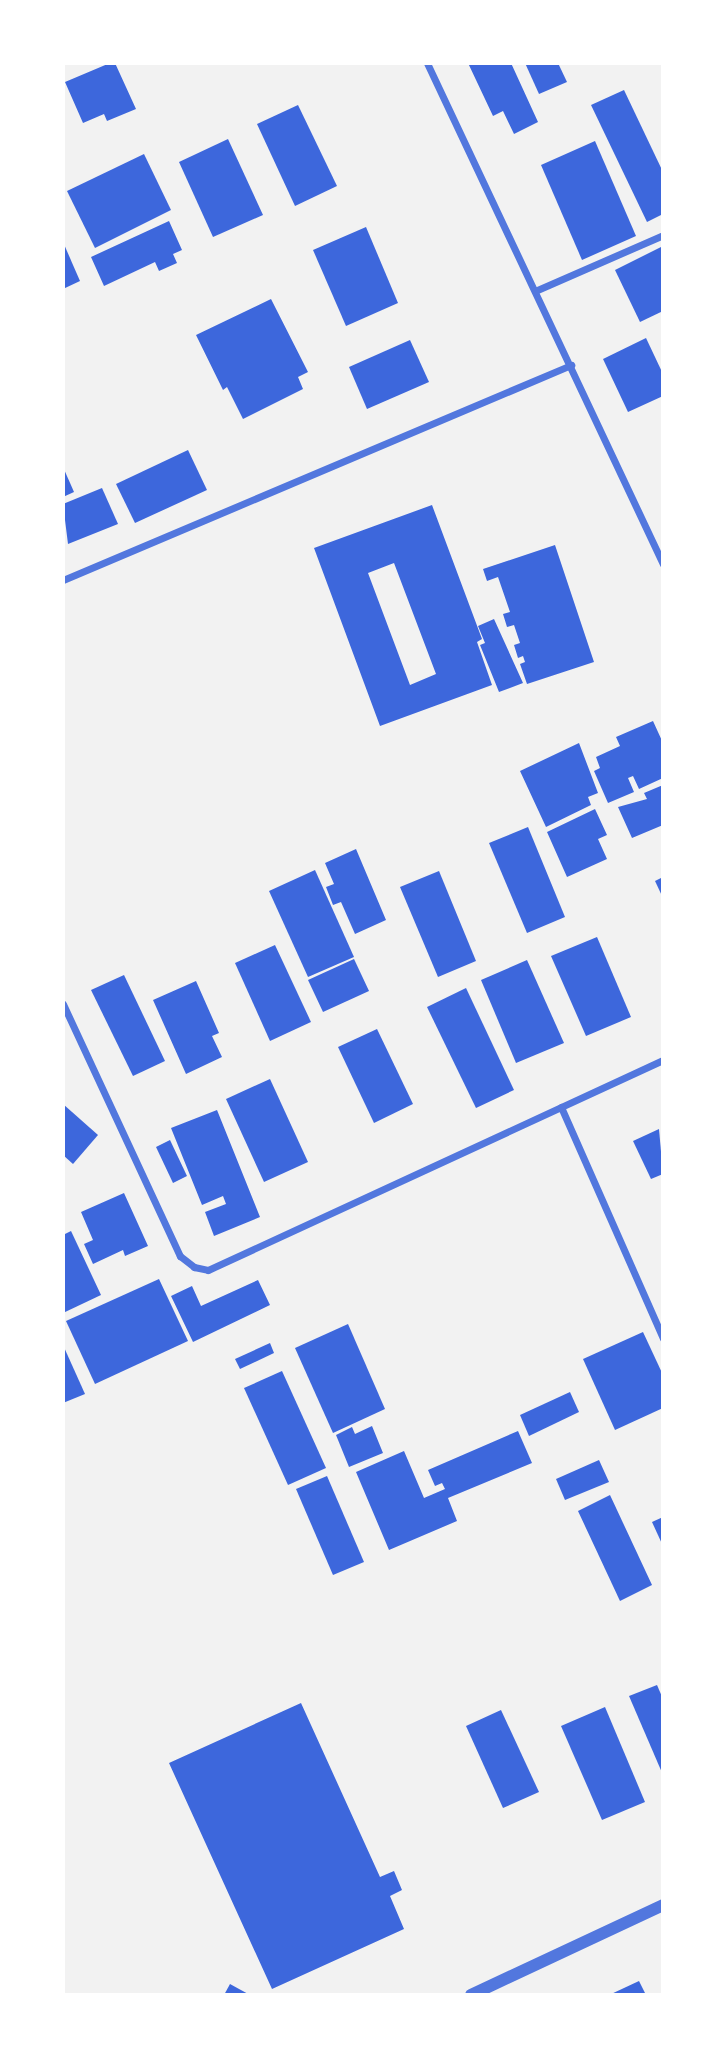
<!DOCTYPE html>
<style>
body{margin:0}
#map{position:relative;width:726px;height:2058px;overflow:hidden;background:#f2f2f2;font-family:Barlow,sans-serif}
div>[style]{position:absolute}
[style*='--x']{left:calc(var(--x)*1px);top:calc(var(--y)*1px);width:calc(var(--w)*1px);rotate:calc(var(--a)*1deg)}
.building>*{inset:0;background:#3d67dc}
.minor>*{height:7px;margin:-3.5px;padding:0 3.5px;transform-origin:3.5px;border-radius:3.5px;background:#5277de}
.tertiary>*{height:12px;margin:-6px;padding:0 6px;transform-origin:6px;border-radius:6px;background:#5277de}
span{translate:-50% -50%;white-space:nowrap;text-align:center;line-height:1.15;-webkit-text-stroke:7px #fff;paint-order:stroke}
.frame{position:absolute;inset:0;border:65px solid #fff;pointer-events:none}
</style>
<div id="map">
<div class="building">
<div style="clip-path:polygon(110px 63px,115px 63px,136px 109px,107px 121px,104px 114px,83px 123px,65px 82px)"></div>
<div style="clip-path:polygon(468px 63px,511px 63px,538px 122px,514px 134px,503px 111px,493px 116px)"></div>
<div style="clip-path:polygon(525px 63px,558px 63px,567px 82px,539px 94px)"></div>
<div style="clip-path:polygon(624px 90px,663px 172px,663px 214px,647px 222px,591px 105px)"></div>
<div style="clip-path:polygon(298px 105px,337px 186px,295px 206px,257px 124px)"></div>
<div style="clip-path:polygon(228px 139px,263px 215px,213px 237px,179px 162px)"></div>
<div style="clip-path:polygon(595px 141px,636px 236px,582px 260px,541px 165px)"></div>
<div style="clip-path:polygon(144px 154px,171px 210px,95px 248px,67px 191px)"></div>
<div style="clip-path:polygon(169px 221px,182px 250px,173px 254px,177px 263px,159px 271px,155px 262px,104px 286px,91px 257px)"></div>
<div style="clip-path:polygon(366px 227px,398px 303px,346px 326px,313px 250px)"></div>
<div style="clip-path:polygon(63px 242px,80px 281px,63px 289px)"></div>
<div style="clip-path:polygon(663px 246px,663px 311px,640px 322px,615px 270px)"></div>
<div style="clip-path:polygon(271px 299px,308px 372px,298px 377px,303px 389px,243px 419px,227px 387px,223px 390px,196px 335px)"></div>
<div style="clip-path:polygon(646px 338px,663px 374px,663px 396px,628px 412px,603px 359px)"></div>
<div style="clip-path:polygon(410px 340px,429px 382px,367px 409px,349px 367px)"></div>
<div style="clip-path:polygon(188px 450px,207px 490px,135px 523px,116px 484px)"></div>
<div style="clip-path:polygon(63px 467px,74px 492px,63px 497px)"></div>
<div style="clip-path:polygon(102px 488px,118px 524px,68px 544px,63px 504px)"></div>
<div style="clip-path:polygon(evenodd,432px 505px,482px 639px,477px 642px,492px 685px,380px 726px,314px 548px,432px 505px,394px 563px,436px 674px,410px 685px,368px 573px,394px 563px)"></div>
<div style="clip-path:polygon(555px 545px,594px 662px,527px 684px,520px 664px,525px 662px,523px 656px,518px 658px,514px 645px,520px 643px,514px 625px,507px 627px,503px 614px,510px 612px,498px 577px,487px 581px,483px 569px)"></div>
<div style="clip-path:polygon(494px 619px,523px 683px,499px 692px,480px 645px,485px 643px,478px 626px)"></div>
<div style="clip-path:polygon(653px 721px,663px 743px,663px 778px,639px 789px,633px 776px,628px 778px,634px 792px,608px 803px,594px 771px,600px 768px,596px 757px,620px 746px,616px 737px)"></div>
<div style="clip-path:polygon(579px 743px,598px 793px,588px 797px,591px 805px,546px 827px,520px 771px)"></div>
<div style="clip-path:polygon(663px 785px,663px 825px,632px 838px,618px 807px,647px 799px,644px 793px)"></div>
<div style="clip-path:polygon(595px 809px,607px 835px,598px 839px,607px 859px,567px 877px,547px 832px)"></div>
<div style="clip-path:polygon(528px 827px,565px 917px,527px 933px,489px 843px)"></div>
<div style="clip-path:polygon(356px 849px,386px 920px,355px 934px,341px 902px,333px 905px,326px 887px,334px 884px,325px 863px)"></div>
<div style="clip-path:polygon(315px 870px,354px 957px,308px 977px,269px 891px)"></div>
<div style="clip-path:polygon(439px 871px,476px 961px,438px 977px,400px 887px)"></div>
<div style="clip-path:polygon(663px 877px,663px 898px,655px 881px)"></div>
<div style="clip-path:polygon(597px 937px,631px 1017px,586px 1036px,551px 956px)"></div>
<div style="clip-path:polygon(275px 945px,311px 1022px,270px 1041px,235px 963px)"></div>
<div style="clip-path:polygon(354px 959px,369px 991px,323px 1012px,308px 980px)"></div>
<div style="clip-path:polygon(527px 960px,564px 1043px,516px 1063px,481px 980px)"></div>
<div style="clip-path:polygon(124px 975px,165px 1061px,133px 1076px,91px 990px)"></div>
<div style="clip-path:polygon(196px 981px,219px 1033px,212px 1036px,222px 1057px,186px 1074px,153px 1000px)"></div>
<div style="clip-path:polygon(466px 988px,514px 1090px,476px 1108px,427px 1007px)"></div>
<div style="clip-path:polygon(377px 1029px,413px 1104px,374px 1123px,338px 1047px)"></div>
<div style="clip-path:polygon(270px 1079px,308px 1162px,264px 1182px,226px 1099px)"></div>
<div style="clip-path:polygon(63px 1104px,98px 1135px,73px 1164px,63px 1155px)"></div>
<div style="clip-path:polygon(217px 1110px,260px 1217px,214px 1236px,205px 1212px,226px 1204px,223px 1196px,202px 1205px,171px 1128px)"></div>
<div style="clip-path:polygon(659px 1129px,663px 1174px,651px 1179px,633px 1141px)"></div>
<div style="clip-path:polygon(170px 1140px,187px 1176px,173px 1183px,156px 1147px)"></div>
<div style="clip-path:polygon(124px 1193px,148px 1246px,125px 1256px,123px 1250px,93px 1264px,84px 1244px,93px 1240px,81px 1212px)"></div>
<div style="clip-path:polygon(71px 1231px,101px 1295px,63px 1313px,63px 1235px)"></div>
<div style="clip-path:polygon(159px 1279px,188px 1341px,95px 1384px,66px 1321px)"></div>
<div style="clip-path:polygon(258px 1280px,270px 1305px,193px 1342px,171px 1296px,192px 1286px,201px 1306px)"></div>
<div style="clip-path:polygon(348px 1324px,385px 1409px,333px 1433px,295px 1348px)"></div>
<div style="clip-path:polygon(643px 1332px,663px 1375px,663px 1408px,615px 1430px,583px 1359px)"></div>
<div style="clip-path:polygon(270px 1343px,274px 1353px,240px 1369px,235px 1359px)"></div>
<div style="clip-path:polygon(63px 1345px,85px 1394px,63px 1403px)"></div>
<div style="clip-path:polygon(282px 1371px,326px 1468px,288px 1485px,244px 1388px)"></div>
<div style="clip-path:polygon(570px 1392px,579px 1412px,529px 1436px,520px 1415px)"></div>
<div style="clip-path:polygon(372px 1426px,383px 1453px,349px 1467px,336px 1435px,352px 1427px,355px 1434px)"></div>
<div style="clip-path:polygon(518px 1431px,532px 1463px,448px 1498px,457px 1521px,389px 1550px,356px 1472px,404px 1451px,424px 1498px,445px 1489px,442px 1483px,435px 1486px,428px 1470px)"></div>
<div style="clip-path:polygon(599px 1460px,609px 1482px,565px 1500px,556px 1479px)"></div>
<div style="clip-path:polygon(327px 1476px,364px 1562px,333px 1575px,296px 1489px)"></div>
<div style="clip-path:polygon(610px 1495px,652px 1585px,620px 1601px,578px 1511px)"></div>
<div style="clip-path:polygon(663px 1517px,663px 1546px,652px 1522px)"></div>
<div style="clip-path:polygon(657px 1685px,663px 1699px,663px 1775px,629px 1696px)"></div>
<div style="clip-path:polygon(301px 1703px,380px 1877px,394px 1871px,402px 1890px,390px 1896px,404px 1929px,272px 1989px,169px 1763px)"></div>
<div style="clip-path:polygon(605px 1707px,645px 1802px,602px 1820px,561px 1726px)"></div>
<div style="clip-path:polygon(501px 1710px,539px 1792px,503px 1808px,466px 1726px)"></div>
<div style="clip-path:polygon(639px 1981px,646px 1995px,609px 1995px)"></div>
<div style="clip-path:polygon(230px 1984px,250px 1995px,224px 1995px)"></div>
</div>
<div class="minor">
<div style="--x:427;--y:63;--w:554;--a:64.78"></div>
<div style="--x:535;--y:291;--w:140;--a:-23.6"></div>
<div style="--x:63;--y:580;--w:552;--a:-22.94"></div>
<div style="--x:63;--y:1004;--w:278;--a:65.1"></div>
<div style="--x:180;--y:1256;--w:18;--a:38"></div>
<div style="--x:194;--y:1267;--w:14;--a:12"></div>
<div style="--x:208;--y:1270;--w:501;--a:-24.78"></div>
<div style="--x:561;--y:1107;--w:253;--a:66.2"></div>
</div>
<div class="tertiary">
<div style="--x:471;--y:1995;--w:212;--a:-25.1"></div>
</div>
<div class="frame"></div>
</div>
